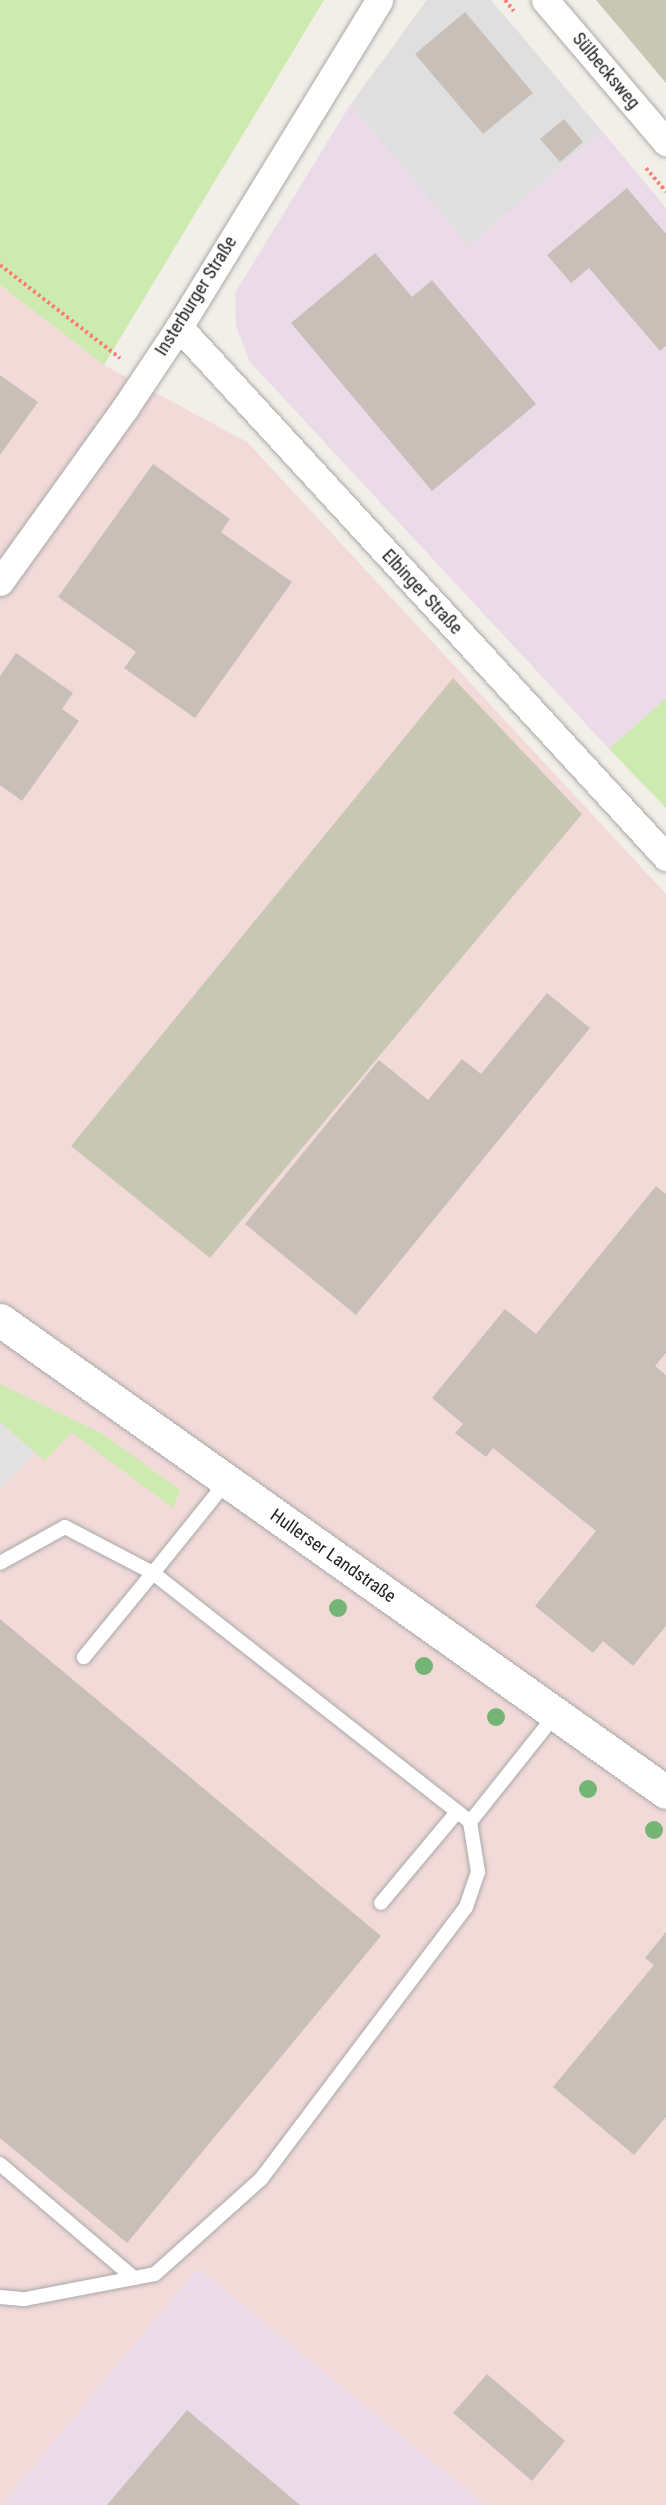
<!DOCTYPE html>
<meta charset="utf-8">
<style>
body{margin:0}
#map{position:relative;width:666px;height:2505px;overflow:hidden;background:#f2efe9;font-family:"Roboto Condensed",sans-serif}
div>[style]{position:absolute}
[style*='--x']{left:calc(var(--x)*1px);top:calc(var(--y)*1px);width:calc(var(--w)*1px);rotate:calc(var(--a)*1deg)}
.residential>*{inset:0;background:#e0dfdf}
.commercial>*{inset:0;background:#f2dad9}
.industrial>*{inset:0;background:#ebdbe8}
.construction>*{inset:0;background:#c7c7b4}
.grass>*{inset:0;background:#cdebb0}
.parking>*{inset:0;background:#e2e2e2}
.building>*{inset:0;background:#c7bfb8}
.path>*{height:4px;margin-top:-2px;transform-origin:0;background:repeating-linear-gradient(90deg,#fa8072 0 3px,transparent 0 6px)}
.roads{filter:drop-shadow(0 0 2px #a9a9a9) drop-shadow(0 0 2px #a9a9a9)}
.service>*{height:14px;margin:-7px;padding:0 7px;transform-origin:7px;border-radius:7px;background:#fff}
.minor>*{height:27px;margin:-13.5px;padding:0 13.5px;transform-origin:13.5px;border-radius:13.5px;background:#fff}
.tertiary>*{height:33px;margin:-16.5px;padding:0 16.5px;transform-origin:16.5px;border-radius:16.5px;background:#fff}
.trees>*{width:18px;height:18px;margin:-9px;border-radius:50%;background:#74b475}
span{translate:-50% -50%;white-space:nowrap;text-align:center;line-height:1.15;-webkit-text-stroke:4.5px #fff;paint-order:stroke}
.street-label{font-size:18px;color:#222}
</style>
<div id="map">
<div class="residential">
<div style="clip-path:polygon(427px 0,491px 0,602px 131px,469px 246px,350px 105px)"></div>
</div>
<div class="commercial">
<div style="clip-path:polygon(0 285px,104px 365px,247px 442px,666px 894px,666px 2505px,0 2505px)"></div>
</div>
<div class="industrial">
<div style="clip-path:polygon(350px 105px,469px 246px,602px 131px,666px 208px,666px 698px,609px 749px,250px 362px,236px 326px,235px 293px)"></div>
<div style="clip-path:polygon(198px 2268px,485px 2505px,12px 2505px,6px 2500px)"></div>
</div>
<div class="construction">
<div style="clip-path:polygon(596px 0,666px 0,666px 83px)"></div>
<div style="clip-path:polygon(453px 678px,582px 814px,210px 1258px,71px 1146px)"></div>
</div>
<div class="grass">
<div style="clip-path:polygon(0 0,324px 0,104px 365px,0 285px)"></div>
<div style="clip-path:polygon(666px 698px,666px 808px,609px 749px)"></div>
<div style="clip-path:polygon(0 1384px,103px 1434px,180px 1490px,173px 1508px,71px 1432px,45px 1461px,0 1422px)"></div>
</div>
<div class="parking">
<div style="clip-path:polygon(0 1422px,35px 1453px,0 1490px)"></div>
</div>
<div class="building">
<div style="clip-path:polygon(465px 12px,533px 93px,483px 134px,415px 54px)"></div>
<div style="clip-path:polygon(564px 119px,583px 142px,560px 162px,540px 139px)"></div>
<div style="clip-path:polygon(627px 188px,666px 234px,666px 346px,660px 351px,589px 268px,571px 283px,547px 255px)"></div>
<div style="clip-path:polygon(375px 253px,412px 297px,432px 280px,536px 404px,432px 491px,291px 323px)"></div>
<div style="clip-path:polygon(0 375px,38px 402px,0 455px)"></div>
<div style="clip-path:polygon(153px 464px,230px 519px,221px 532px,292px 582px,195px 718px,124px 668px,136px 652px,58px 597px)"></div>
<div style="clip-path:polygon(16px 653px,73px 693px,62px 709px,79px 721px,22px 801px,0 785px,0 676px)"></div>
<div style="clip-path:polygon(547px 993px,590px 1028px,356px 1315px,245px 1224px,379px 1060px,428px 1100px,462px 1059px,481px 1074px)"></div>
<div style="clip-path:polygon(656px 1186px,666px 1194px,666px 1353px,655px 1366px,666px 1375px,666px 1626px,633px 1666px,603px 1641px,593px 1653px,535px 1606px,596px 1531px,493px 1448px,486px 1457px,455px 1433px,463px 1424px,432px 1398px,505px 1309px,536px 1334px)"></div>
<div style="clip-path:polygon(0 1619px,381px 1936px,127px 2243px,0 2138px)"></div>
<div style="clip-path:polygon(666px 1932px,666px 2117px,634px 2155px,553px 2087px,654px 1965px,645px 1958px)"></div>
<div style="clip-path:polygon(487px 2374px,565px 2441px,532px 2481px,453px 2413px)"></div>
<div style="clip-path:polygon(187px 2410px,300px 2505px,107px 2505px)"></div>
</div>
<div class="path">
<div style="--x:505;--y:0;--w:14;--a:51"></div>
<div style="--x:646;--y:168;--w:31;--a:50"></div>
<div style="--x:0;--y:265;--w:152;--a:37.8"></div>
</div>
<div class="roads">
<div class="service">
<div style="--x:227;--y:1481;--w:118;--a:128.8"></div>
<div style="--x:153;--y:1573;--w:403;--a:38.1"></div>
<div style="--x:470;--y:1822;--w:138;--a:-51.5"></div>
<div style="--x:0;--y:1563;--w:74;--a:-29"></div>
<div style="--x:65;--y:1527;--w:99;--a:27.6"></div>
<div style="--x:153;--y:1573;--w:109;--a:129.4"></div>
<div style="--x:381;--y:1903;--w:119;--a:-50.1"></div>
<div style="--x:0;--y:2164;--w:176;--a:40.4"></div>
<div style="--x:0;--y:2297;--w:25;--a:5"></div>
<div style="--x:25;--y:2299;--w:132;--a:-10.9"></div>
<div style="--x:155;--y:2274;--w:142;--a:-41.9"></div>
<div style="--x:261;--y:2179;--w:341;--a:-53"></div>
<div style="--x:466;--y:1907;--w:37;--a:-71"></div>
<div style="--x:478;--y:1872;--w:51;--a:-99.1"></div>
</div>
<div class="minor">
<div style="--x:545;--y:0;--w:187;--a:49.6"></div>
<div style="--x:179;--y:327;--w:720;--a:47.42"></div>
<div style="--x:0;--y:582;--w:214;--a:-54.3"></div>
<div style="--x:125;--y:408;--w:97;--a:-56.3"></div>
<div style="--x:179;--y:327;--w:383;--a:-58.5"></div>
</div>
<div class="tertiary">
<div style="--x:0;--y:1320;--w:816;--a:35.33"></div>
</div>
</div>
<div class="trees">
<div style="left:338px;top:1608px"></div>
<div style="left:424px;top:1666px"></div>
<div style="left:496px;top:1717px"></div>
<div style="left:588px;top:1789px"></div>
<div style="left:654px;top:1830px"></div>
</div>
<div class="street-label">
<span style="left:606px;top:71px;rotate:50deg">Sülbecksweg</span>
<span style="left:196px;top:296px;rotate:-58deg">Insterburger Straße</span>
<span style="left:422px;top:592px;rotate:47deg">Elbinger Straße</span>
<span style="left:333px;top:1556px;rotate:35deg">Hullerser Landstraße</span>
</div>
</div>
